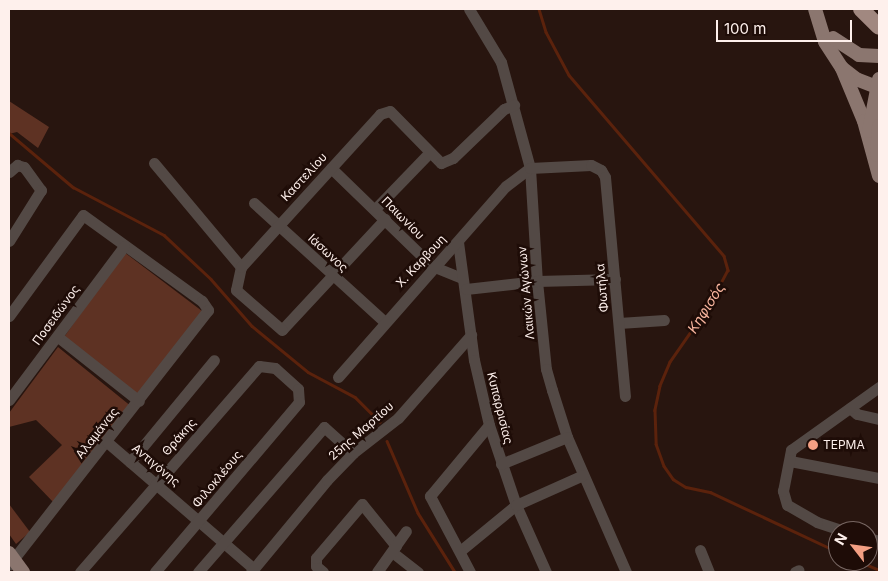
<!DOCTYPE html>
<meta charset="utf-8">
<style>
body{margin:0}
#map{position:relative;width:888px;height:581px;overflow:hidden;background:#28150f;font-family:Inter,sans-serif}
div>[style]{position:absolute}
[style*='--x']{left:calc(var(--x)*1px);top:calc(var(--y)*1px);width:calc(var(--w)*1px);rotate:calc(var(--a)*1deg)}
.green>*{inset:0;background:#5e3223}
.stream>*{height:2.5px;margin:-1.25px;padding:0 1.25px;transform-origin:1.25px;border-radius:1.25px;background:#5b220c}
.minor>*{height:11px;margin:-5.5px;padding:0 5.5px;transform-origin:5.5px;border-radius:5.5px;background:#534945}
.major>*{height:14px;margin:-7px;padding:0 7px;transform-origin:7px;border-radius:7px;background:#8b766f}
.highway>*{height:16px;margin:-8px;padding:0 8px;transform-origin:8px;border-radius:8px;background:#a18880}
.dots>*{width:14px;height:14px;translate:-50% -50%;box-sizing:border-box;border:2px solid #1e0c07;border-radius:50%}
span{translate:-50% -50%;white-space:nowrap;text-align:center;line-height:1.15;-webkit-text-stroke:5px #1e0c07;paint-order:stroke}
.street-label{font-size:12px;color:#fef0ec}
.poi-label{font-size:12px;color:#fef0ec}
.left{translate:0 -50%;text-align:left}
.water-label{font-size:14px;color:#fab69f;font-style:italic}
.frame{position:absolute;inset:0;border:10px solid #fef0ec;pointer-events:none}
.north{position:absolute;left:828px;top:521px;width:50px;height:50px;box-sizing:border-box;background:#1e0c07;border:1px solid #786763;border-radius:50%;rotate:300deg;font-size:14px;font-weight:700;line-height:20px;text-align:center;color:#fef0ec}
.north::after{content:'';display:block;margin:auto;width:18px;height:22px;background:#f39f83;clip-path:polygon(50% 0,100% 100%,50% 72%,0 100%)}
.scale{position:absolute;left:716px;top:20px;width:136px;height:22px;box-sizing:border-box;border:2px solid #fef0ec;border-top:0;padding-left:6px;font-size:15px;line-height:18px;white-space:nowrap;color:#fef0ec;-webkit-text-stroke:4px #1e0c07;paint-order:stroke}
</style>
<div id="map">
<div class="green">
<div style="clip-path:polygon(9px 101px,49px 127px,38px 148px,17px 132px,9px 134px)"></div>
<div style="clip-path:polygon(124px 252px,206px 314px,139px 396px,64px 337px)"></div>
<div style="clip-path:polygon(58px 347px,132px 407px,55px 504px,29px 477px,62px 445px,36px 420px,9px 427px,9px 413px)"></div>
<div style="clip-path:polygon(9px 504px,30px 532px,16px 544px,9px 534px)"></div>
</div>
<div class="stream">
<div style="--x:539;--y:9;--w:24;--a:73"></div>
<div style="--x:546;--y:32;--w:49;--a:61.9"></div>
<div style="--x:569;--y:75;--w:238;--a:49.4"></div>
<div style="--x:724;--y:256;--w:15;--a:74"></div>
<div style="--x:728;--y:270;--w:41;--a:117.8"></div>
<div style="--x:709;--y:306;--w:68;--a:124.9"></div>
<div style="--x:670;--y:362;--w:26;--a:113"></div>
<div style="--x:660;--y:386;--w:25;--a:102"></div>
<div style="--x:655;--y:410;--w:34;--a:88"></div>
<div style="--x:656;--y:444;--w:23;--a:70"></div>
<div style="--x:664;--y:466;--w:16;--a:55"></div>
<div style="--x:673;--y:479;--w:15;--a:32"></div>
<div style="--x:686;--y:487;--w:25;--a:12"></div>
<div style="--x:710;--y:492;--w:141;--a:25.1"></div>
<div style="--x:9;--y:133;--w:84;--a:40.2"></div>
<div style="--x:73;--y:187;--w:103;--a:27.8"></div>
<div style="--x:164;--y:235;--w:64;--a:43.1"></div>
<div style="--x:211;--y:279;--w:62;--a:48.9"></div>
<div style="--x:252;--y:326;--w:72;--a:39.4"></div>
<div style="--x:308;--y:372;--w:53;--a:28"></div>
<div style="--x:355;--y:397;--w:35;--a:45"></div>
<div style="--x:387;--y:441;--w:78;--a:66.7"></div>
<div style="--x:418;--y:513;--w:70;--a:57.9"></div>
<div style="--x:858;--y:561;--w:23;--a:23"></div>
</div>
<div class="minor">
<div style="--x:469;--y:9;--w:62;--a:58.9"></div>
<div style="--x:501;--y:62;--w:110;--a:74.7"></div>
<div style="--x:530;--y:168;--w:113;--a:86.5"></div>
<div style="--x:537;--y:281;--w:88;--a:84.2"></div>
<div style="--x:546;--y:369;--w:22;--a:74"></div>
<div style="--x:552;--y:390;--w:49;--a:72.3"></div>
<div style="--x:567;--y:437;--w:147;--a:66.4"></div>
<div style="--x:154;--y:163;--w:136;--a:50.1"></div>
<div style="--x:331;--y:168;--w:141;--a:44.1"></div>
<div style="--x:432;--y:266;--w:32;--a:22"></div>
<div style="--x:9;--y:172;--w:11;--a:-41"></div>
<div style="--x:17;--y:165;--w:7;--a:16"></div>
<div style="--x:24;--y:167;--w:29;--a:54"></div>
<div style="--x:41;--y:190;--w:60;--a:122.1"></div>
<div style="--x:254;--y:203;--w:177;--a:42.3"></div>
<div style="--x:375;--y:209;--w:78;--a:-46"></div>
<div style="--x:385;--y:219;--w:151;--a:132.9"></div>
<div style="--x:282;--y:330;--w:61;--a:-139"></div>
<div style="--x:236;--y:290;--w:24;--a:-78"></div>
<div style="--x:241;--y:267;--w:207;--a:-47.7"></div>
<div style="--x:380;--y:114;--w:10;--a:-17"></div>
<div style="--x:390;--y:111;--w:73;--a:45.6"></div>
<div style="--x:441;--y:163;--w:13;--a:-23"></div>
<div style="--x:453;--y:158;--w:71;--a:-43.9"></div>
<div style="--x:504;--y:109;--w:11;--a:-22"></div>
<div style="--x:458;--y:242;--w:119;--a:82.3"></div>
<div style="--x:474;--y:360;--w:67;--a:77"></div>
<div style="--x:489;--y:425;--w:84;--a:71.4"></div>
<div style="--x:516;--y:505;--w:73;--a:65.9"></div>
<div style="--x:466;--y:289;--w:71;--a:-6.4"></div>
<div style="--x:537;--y:281;--w:78;--a:-1.5"></div>
<div style="--x:9;--y:316;--w:125;--a:-53.8"></div>
<div style="--x:83;--y:215;--w:147;--a:35.9"></div>
<div style="--x:202;--y:301;--w:11;--a:56"></div>
<div style="--x:208;--y:310;--w:323;--a:128"></div>
<div style="--x:619;--y:323;--w:45;--a:-3.8"></div>
<div style="--x:58;--y:337;--w:103;--a:38.3"></div>
<div style="--x:338;--y:377;--w:254;--a:-48.7"></div>
<div style="--x:506;--y:186;--w:30;--a:-37"></div>
<div style="--x:530;--y:168;--w:61;--a:-2.8"></div>
<div style="--x:591;--y:165;--w:11;--a:27"></div>
<div style="--x:601;--y:170;--w:8;--a:60"></div>
<div style="--x:605;--y:177;--w:220;--a:84.8"></div>
<div style="--x:9;--y:400;--w:192;--a:-53.2"></div>
<div style="--x:850;--y:408;--w:9;--a:41"></div>
<div style="--x:857;--y:414;--w:23;--a:13"></div>
<div style="--x:107;--y:442;--w:194;--a:40.8"></div>
<div style="--x:790;--y:461;--w:91;--a:10.8"></div>
<div style="--x:130;--y:462;--w:132;--a:-50.5"></div>
<div style="--x:501;--y:464;--w:71;--a:-22.2"></div>
<div style="--x:844;--y:531;--w:28;--a:-162"></div>
<div style="--x:817;--y:522;--w:34;--a:-150"></div>
<div style="--x:787;--y:505;--w:15;--a:-106"></div>
<div style="--x:783;--y:491;--w:42;--a:-79"></div>
<div style="--x:791;--y:450;--w:108;--a:-35.6"></div>
<div style="--x:868;--y:538;--w:11;--a:15"></div>
<div style="--x:700;--y:550;--w:24;--a:68"></div>
<div style="--x:460;--y:551;--w:72;--a:-39.4"></div>
<div style="--x:516;--y:505;--w:73;--a:-24.1"></div>
<div style="--x:392;--y:552;--w:33;--a:38"></div>
<div style="--x:80;--y:572;--w:273;--a:-49"></div>
<div style="--x:259;--y:366;--w:16;--a:7"></div>
<div style="--x:275;--y:368;--w:31;--a:42"></div>
<div style="--x:298;--y:389;--w:13;--a:86"></div>
<div style="--x:299;--y:402;--w:223;--a:130.3"></div>
<div style="--x:198;--y:572;--w:192;--a:-49"></div>
<div style="--x:324;--y:427;--w:39;--a:42"></div>
<div style="--x:251;--y:572;--w:119;--a:-50.4"></div>
<div style="--x:327;--y:480;--w:37;--a:-46"></div>
<div style="--x:353;--y:453;--w:57;--a:-37.9"></div>
<div style="--x:398;--y:418;--w:111;--a:-48.7"></div>
<div style="--x:323;--y:572;--w:9;--a:-139"></div>
<div style="--x:316;--y:566;--w:8;--a:-90"></div>
<div style="--x:316;--y:558;--w:71;--a:-49.6"></div>
<div style="--x:362;--y:504;--w:54;--a:51"></div>
<div style="--x:377;--y:572;--w:50;--a:-54.7"></div>
<div style="--x:470;--y:572;--w:86;--a:-117.8"></div>
<div style="--x:430;--y:496;--w:92;--a:-50.3"></div>
<div style="--x:795;--y:572;--w:4;--a:-27"></div>
</div>
<div class="major">
<div style="--x:815;--y:9;--w:34;--a:73"></div>
<div style="--x:825;--y:42;--w:31;--a:57"></div>
<div style="--x:842;--y:68;--w:18;--a:38"></div>
<div style="--x:856;--y:79;--w:25;--a:21"></div>
<div style="--x:833;--y:38;--w:31;--a:33"></div>
<div style="--x:859;--y:55;--w:20;--a:3"></div>
<div style="--x:842;--y:68;--w:57;--a:67.5"></div>
<div style="--x:864;--y:121;--w:57;--a:74.7"></div>
<div style="--x:869;--y:131;--w:53;--a:-79.1"></div>
<div style="--x:877;--y:155;--w:29;--a:-86"></div>
<div style="--x:9;--y:553;--w:24;--a:54"></div>
</div>
<div class="highway">
<div style="--x:861;--y:9;--w:25;--a:45"></div>
</div>
<div class="dots">
<div style="left:813px;top:445px;background:#f39f83"></div>
</div>
<div class="street-label">
<span style="left:304px;top:177px;rotate:-47deg">Καστελίου</span>
<span style="left:403px;top:218px;rotate:45deg">Παιωνίου</span>
<span style="left:328px;top:253px;rotate:43deg">Ιάσωνος</span>
<span style="left:421px;top:261px;rotate:-47deg">Χ. Καρβουη</span>
<span style="left:602px;top:288px;rotate:-95deg">Φωτήλα</span>
<span style="left:526px;top:293px;rotate:-95deg">Λαικών Αγώνων</span>
<span style="left:56px;top:315px;rotate:-54deg">Ποσειδώνος</span>
<span style="left:500px;top:408px;rotate:76deg">Κυπαρρισίας</span>
<span style="left:361px;top:431px;rotate:-41deg">25ης Μαρτίου</span>
<span style="left:97px;top:433px;rotate:-52deg">Αλαμάνας</span>
<span style="left:179px;top:437px;rotate:-49deg">Θράκης</span>
<span style="left:156px;top:465px;rotate:40deg">Αντιγόνης</span>
<span style="left:217px;top:479px;rotate:-50deg">Φιλοκλέους</span>
</div>
<div class="poi-label">
<span class="left" style="left:823px;top:445px">ΤΕΡΜΑ</span>
</div>
<div class="water-label">
<span style="left:706px;top:308px;rotate:-58deg">Κηφισός</span>
</div>
<div class="frame"></div>
<div class="north">N</div>
<div class="scale">100 m</div>
</div>
